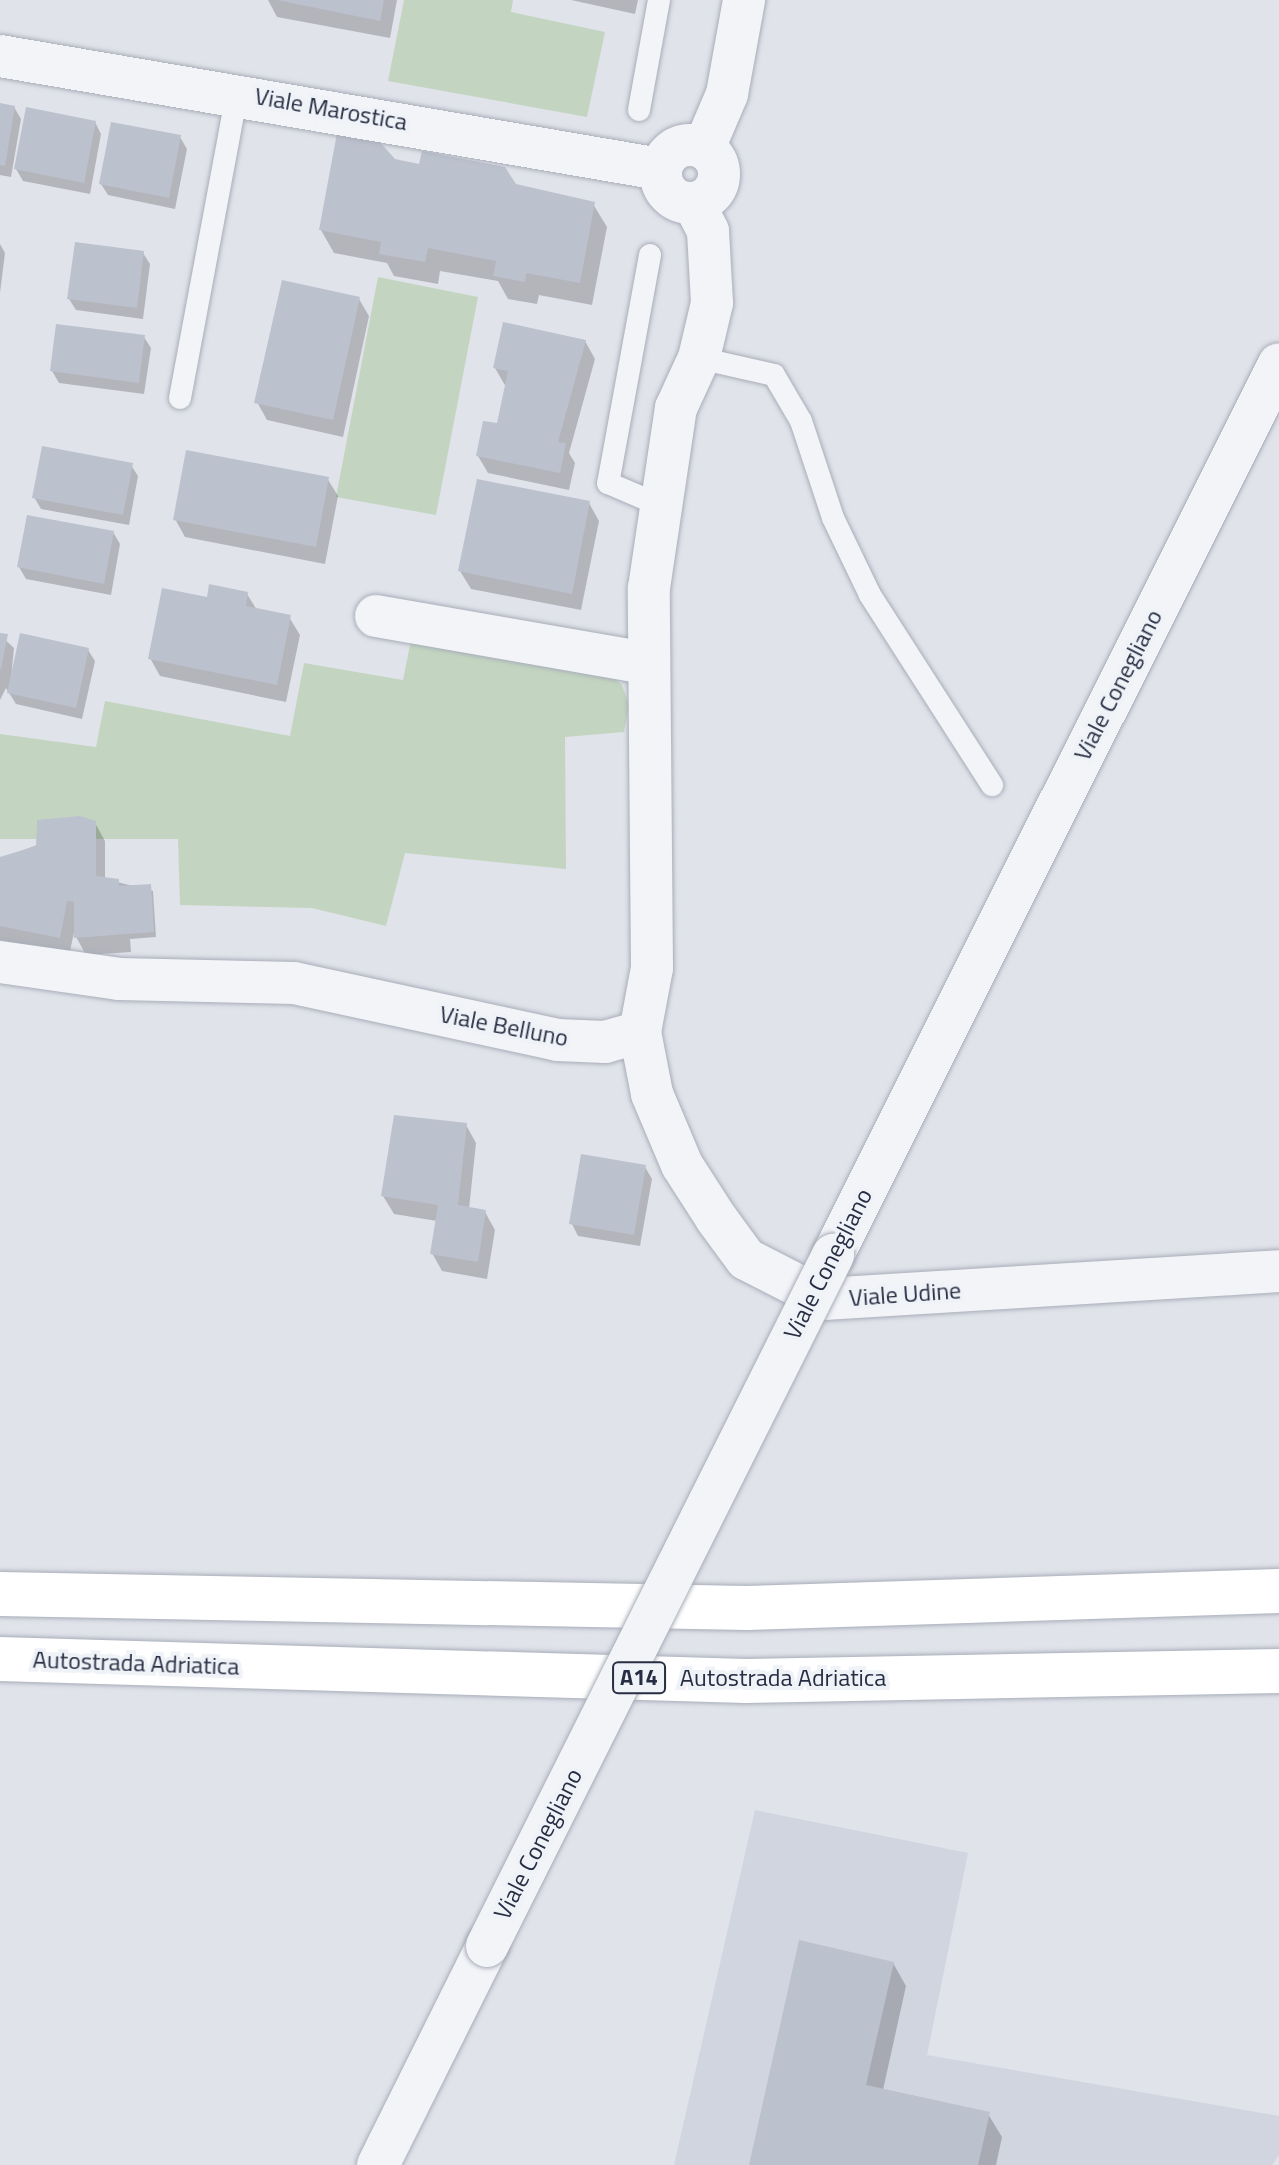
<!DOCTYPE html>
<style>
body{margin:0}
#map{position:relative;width:1279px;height:2165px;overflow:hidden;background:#e0e3ea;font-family:"Titillium Web",sans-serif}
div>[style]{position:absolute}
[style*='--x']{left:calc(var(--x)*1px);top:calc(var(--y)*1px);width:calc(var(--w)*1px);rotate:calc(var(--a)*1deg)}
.built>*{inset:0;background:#d1d5df}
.green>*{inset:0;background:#c3d5c0}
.shadow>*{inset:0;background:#0003}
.building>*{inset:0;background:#bcc1ce}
.roads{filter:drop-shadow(0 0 2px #a8adb8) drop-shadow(0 0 2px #a8adb8)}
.lane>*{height:22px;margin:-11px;padding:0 11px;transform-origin:11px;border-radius:11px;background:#f3f4f8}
.street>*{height:42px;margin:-21px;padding:0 21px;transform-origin:21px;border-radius:21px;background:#f3f4f8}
.street>.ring{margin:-21px;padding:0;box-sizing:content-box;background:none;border:42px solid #f3f4f8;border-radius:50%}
.highway>*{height:44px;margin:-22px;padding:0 22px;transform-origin:22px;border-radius:22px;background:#fff}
.bridges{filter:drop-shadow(0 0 2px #a8adb8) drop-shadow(0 0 2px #a8adb8)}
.street-bridge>*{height:42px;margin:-21px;padding:0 21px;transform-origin:21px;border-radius:21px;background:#f3f4f8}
span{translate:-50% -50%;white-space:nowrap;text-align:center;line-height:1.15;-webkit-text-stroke:8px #eff2f7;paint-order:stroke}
.shield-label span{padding:2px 6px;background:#eff2f7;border:2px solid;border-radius:6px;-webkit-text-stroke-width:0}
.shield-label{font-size:22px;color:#272e43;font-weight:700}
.street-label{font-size:24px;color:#272e43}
</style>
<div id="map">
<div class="built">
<div style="clip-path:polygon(755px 1810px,968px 1853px,927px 2055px,1279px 2116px,1279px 2155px,1272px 2165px,674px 2165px)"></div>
</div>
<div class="green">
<div style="clip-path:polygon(404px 0,513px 0,511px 12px,605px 32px,587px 117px,388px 81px)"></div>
<div style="clip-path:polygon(378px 277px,478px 297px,436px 515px,336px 497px)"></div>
<div style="clip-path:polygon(411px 640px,605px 670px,622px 685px,629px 705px,624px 732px,565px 737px,566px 869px,405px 853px,386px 926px,312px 908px,180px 905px,178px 839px,0 839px,0 734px,96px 747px,105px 701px,290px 736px,304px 663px,403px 680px)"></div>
</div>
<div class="shadow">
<div style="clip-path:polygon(268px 0,397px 0,390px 38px,277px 17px)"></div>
<div style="clip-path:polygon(571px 0,638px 0,635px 14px)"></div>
<div style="clip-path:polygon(0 105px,14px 107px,21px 119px,11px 177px,0 175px)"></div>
<div style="clip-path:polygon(95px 122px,101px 134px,90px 194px,23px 181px,16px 169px)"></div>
<div style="clip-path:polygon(180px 137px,187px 149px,175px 209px,108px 195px,101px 184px)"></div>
<div style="clip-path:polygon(393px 161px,593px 204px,607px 227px,592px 305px,539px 295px,537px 304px,508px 299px,498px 281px,440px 271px,438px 284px,394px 276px,387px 263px,334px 253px,321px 230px)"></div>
<div style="clip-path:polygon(0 244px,5px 253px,0 293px)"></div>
<div style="clip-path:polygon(143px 253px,150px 264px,143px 319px,76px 310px,69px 299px)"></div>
<div style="clip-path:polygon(359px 299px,369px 316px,343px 437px,267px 420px,257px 402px)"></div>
<div style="clip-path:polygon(144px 337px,151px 348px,144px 394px,59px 383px,52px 371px)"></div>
<div style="clip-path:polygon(585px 341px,595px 359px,569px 453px,575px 463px,569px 490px,488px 473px,478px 456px,498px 426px,506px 387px,495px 368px)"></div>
<div style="clip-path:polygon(131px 465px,138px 476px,129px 525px,41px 509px,34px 497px)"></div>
<div style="clip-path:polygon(327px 478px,338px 496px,325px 564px,185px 537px,175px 519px)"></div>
<div style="clip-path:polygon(589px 503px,599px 521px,581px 610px,471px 589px,460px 571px)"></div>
<div style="clip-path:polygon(113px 532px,120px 544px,111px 595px,26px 579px,19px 567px)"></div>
<div style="clip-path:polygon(247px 594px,257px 610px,289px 617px,300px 635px,286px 702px,160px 676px,150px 658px,208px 599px)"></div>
<div style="clip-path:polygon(0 635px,14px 648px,10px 688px,88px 650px,95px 661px,82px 719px,16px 704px,6px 688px,0 700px)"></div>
<div style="clip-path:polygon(95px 823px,105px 841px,105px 879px,153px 891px,156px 937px,130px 939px,131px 952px,86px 955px,74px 933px,69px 955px,0 940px,0 859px)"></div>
<div style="clip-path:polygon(466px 1125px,476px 1143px,469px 1209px,485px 1212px,495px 1230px,487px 1279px,442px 1271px,432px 1253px,437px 1221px,394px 1214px,383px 1196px)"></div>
<div style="clip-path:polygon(645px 1167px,652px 1179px,640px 1246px,578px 1236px,572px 1224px)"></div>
<div style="clip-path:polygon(893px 1963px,906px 1986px,883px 2090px,988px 2114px,1002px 2137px,996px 2165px,751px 2165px)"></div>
</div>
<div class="building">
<div style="clip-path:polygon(277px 0,384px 0,380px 21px)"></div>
<div style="clip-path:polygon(0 103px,15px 106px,5px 166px,0 165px)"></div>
<div style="clip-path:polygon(26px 107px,96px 121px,84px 183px,14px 169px)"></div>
<div style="clip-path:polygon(111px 122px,181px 135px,169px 198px,99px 184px)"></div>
<div style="clip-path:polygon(337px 133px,379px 141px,395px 159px,419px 164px,422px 151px,505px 167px,516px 184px,595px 202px,580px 283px,526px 273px,525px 282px,493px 276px,496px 261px,428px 248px,425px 262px,379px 254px,381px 242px,319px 230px)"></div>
<div style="clip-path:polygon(75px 242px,144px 251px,137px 308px,67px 299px)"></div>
<div style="clip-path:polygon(282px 280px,360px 297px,333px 420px,254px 403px)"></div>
<div style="clip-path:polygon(503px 322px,586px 340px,558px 442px,566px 443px,560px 473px,476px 456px,483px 421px,497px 423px,508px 371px,493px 368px)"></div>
<div style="clip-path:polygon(56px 324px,145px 335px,139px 383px,50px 371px)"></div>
<div style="clip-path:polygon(42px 446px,133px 463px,123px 515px,32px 498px)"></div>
<div style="clip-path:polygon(186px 450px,329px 477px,316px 547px,173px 520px)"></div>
<div style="clip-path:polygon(477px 479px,590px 501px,572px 594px,458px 571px)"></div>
<div style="clip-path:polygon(27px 515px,114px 531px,104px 584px,17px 567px)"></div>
<div style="clip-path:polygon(209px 584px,248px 592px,246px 606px,291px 615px,277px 685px,148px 659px,162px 588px,207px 597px)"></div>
<div style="clip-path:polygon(0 633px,8px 634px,1px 669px,0 669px)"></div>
<div style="clip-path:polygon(20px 633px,89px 648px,76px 708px,7px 693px)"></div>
<div style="clip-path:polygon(80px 816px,96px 821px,96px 876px,119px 879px,119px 886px,151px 884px,154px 932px,74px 938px,74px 902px,67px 901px,60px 938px,0 926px,0 857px,36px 846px,37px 820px)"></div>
<div style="clip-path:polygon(394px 1115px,467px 1123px,458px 1205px,486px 1210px,478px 1262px,430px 1254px,438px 1205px,381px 1196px)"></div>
<div style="clip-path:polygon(581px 1154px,646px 1165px,634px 1235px,569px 1224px)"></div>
<div style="clip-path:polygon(799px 1940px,894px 1962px,866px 2085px,990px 2112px,978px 2165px,749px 2165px)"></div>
</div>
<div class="roads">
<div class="lane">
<div style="--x:639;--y:110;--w:112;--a:-79.7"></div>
<div style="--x:650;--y:255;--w:232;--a:100.4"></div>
<div style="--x:608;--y:483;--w:53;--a:23.2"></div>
<div style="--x:699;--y:358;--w:77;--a:12.8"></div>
<div style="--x:774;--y:375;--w:53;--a:59.6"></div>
<div style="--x:801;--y:421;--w:102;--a:71.7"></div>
<div style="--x:833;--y:518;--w:85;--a:64.3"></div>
<div style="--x:870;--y:595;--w:226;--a:57.3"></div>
<div style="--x:180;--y:398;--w:310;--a:-79.4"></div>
</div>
<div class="street">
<div style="--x:0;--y:56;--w:670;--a:9.72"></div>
<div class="ring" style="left:661px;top:145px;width:16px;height:16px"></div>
<div style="--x:704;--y:148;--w:59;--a:-66.9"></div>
<div style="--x:727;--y:94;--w:96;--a:-79.7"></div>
<div style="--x:376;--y:616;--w:273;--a:9.9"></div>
<div style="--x:0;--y:962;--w:120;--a:8.1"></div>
<div style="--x:119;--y:979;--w:175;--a:1.3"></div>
<div style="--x:294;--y:983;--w:269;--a:12.2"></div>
<div style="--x:557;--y:1040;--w:48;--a:2.4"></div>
<div style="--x:605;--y:1042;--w:36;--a:-16"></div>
<div style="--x:640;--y:1032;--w:65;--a:-79.4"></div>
<div style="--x:652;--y:968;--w:380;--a:-90.5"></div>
<div style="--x:649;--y:588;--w:182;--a:-81.5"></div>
<div style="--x:676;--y:408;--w:55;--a:-65.3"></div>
<div style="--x:699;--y:358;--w:57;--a:-76.7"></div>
<div style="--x:712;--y:303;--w:72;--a:-93.2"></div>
<div style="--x:708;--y:231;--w:30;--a:-117"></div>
<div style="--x:640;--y:1032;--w:63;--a:79"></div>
<div style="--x:652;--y:1094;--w:77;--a:67.1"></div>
<div style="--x:682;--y:1165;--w:63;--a:57.3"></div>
<div style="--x:716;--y:1218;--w:51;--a:53.8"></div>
<div style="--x:746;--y:1259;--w:88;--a:27.1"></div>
<div style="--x:824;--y:1299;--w:456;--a:-3.5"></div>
<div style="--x:833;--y:1255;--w:996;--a:-63.41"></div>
<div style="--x:378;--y:2165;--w:245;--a:-63.5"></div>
</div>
<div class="highway">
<div style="--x:0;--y:1594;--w:747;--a:1.07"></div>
<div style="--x:747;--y:1608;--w:532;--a:-1.83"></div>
<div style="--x:0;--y:1659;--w:746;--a:1.69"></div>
<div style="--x:746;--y:1681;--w:533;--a:-1.07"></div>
</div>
</div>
<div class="bridges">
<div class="street-bridge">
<div style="--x:487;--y:1946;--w:773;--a:-63.4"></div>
</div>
</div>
<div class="shield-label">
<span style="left:639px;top:1678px">A14</span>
</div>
<div class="street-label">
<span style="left:331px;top:109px;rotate:10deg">Viale Marostica</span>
<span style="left:1118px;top:685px;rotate:-63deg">Viale Conegliano</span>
<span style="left:504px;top:1026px;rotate:11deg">Viale Belluno</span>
<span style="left:828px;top:1264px;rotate:-63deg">Viale Conegliano</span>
<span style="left:905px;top:1294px;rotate:-4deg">Viale Udine</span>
<span style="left:136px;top:1663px;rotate:2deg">Autostrada Adriatica</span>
<span style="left:783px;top:1678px">Autostrada Adriatica</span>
<span style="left:538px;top:1844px;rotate:-63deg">Viale Conegliano</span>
</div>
</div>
